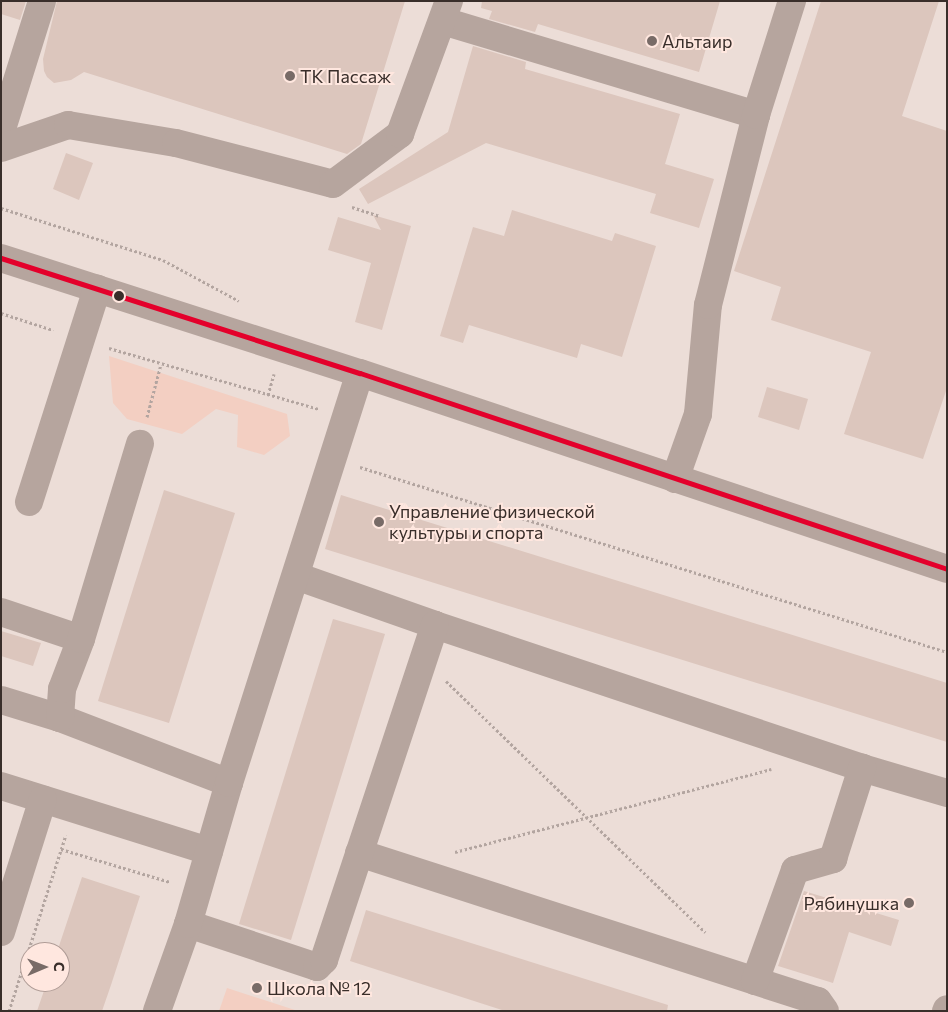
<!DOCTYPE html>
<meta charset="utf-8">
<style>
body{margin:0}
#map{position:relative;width:948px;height:1012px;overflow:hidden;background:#ecddd7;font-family:Commissioner,sans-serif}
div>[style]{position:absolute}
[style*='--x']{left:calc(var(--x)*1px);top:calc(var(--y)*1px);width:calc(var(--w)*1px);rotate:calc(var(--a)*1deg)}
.green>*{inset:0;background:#f3cfc2}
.building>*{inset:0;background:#dcc6bd}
.path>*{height:3px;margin-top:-1.5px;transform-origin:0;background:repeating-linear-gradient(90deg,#b3a5a0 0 2.5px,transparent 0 5px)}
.minor>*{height:28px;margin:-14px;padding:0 14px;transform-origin:14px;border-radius:14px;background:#b6a59e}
.bus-1>*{height:5px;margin:-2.5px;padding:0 2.5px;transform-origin:2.5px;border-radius:2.5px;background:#e4002b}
.dots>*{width:14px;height:14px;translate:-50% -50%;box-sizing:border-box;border:2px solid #ffe7df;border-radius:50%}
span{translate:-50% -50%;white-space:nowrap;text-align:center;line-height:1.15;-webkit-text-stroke:4px #ffe7df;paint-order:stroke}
.poi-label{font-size:18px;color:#392e2a}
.left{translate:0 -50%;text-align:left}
.right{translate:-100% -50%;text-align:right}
.frame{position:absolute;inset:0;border:2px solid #392e2a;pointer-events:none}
.north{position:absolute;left:20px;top:942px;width:50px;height:50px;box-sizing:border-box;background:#ffe7df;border:1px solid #b09d97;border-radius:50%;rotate:89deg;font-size:14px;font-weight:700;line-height:20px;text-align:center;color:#392e2a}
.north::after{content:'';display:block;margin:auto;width:18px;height:22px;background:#786b67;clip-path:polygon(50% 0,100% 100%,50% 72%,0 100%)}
</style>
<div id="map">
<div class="green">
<div style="clip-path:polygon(109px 356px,287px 414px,290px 436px,264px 455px,237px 447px,238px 415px,216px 409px,182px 434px,127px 419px,113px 403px)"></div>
<div style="clip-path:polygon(227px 988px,298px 1011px,219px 1011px)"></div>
</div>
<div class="building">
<div style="clip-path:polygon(1px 1px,26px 1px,20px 20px,1px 14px)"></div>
<div style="clip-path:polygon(57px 1px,405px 1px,361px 144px,347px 154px,84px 72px,71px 80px,54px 83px,47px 77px,44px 71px,43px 59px)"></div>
<div style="clip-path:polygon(482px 1px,720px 1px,699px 72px,538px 24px,535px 32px,489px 19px,492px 11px,481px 8px)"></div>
<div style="clip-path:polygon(821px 1px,939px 1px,902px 116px,947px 131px,947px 388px,923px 459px,844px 434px,871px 352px,771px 320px,781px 287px,734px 271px)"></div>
<div style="clip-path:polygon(473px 46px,526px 62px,525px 69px,680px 114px,665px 164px,714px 179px,699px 228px,650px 213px,656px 194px,486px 143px,368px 204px,359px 189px,448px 132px)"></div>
<div style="clip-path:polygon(66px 153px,93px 163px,79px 200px,53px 189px)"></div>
<div style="clip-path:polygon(512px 210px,612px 241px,615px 233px,656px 246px,622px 357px,581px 344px,577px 358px,469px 325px,463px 343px,440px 336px,473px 227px,504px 236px)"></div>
<div style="clip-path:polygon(373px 215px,411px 226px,382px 330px,355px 322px,371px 263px,328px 250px,338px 217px,381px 230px)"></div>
<div style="clip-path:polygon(767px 387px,808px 399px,799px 430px,758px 417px)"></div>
<div style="clip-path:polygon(164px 490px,235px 513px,169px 723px,98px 701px)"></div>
<div style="clip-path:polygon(341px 495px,947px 683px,947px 742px,325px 549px)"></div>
<div style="clip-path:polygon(333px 619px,385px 634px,291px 940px,239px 924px)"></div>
<div style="clip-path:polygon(1px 631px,41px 643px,33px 666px,1px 656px)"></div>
<div style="clip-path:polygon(82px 877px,140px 896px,111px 985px,102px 1011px,37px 1011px,47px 982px,60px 982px,60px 952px,57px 952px)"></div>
<div style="clip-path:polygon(804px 891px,899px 920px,891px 946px,849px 932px,833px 983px,778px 966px)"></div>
<div style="clip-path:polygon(366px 910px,668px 1005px,667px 1011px,505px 1011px,350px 961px)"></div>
</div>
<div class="path">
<div style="--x:352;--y:207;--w:29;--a:18"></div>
<div style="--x:1;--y:208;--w:170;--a:17.8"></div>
<div style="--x:163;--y:260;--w:86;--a:28.3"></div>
<div style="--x:1;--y:313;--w:55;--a:18.1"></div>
<div style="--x:109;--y:348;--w:219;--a:16.2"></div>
<div style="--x:268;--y:395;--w:22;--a:-74"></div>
<div style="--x:147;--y:417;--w:55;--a:-75.2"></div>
<div style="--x:360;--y:467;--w:615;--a:17.49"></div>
<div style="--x:446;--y:681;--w:361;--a:44.1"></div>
<div style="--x:61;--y:849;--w:114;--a:16.8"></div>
<div style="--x:455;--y:852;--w:327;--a:-14.7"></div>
<div style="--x:9;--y:1011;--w:185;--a:-72.1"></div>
</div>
<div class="minor">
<div style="--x:443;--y:21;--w:327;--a:16.7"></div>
<div style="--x:1;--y:132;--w:137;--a:-72.6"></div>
<div style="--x:1;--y:148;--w:71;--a:-18.9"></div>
<div style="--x:68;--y:125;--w:109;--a:9.5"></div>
<div style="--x:176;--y:143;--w:162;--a:14.6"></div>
<div style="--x:333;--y:184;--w:84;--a:-36.7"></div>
<div style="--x:400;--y:134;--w:142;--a:-69.8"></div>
<div style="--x:1;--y:258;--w:377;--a:17.8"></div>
<div style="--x:360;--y:373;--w:619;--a:18.46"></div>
<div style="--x:675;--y:479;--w:69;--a:-70.5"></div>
<div style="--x:698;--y:414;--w:109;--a:-84.8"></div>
<div style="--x:708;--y:305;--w:196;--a:-75.8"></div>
<div style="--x:756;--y:115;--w:120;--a:-72.5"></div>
<div style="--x:29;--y:502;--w:224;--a:-72.3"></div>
<div style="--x:296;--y:576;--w:147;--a:19.4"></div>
<div style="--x:435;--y:625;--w:450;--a:18.5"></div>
<div style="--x:862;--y:768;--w:89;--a:16.4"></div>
<div style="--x:1;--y:612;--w:84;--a:18.6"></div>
<div style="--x:1;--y:700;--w:62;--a:17"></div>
<div style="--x:60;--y:718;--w:181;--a:21"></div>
<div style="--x:60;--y:718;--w:29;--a:-86"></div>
<div style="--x:62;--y:689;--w:53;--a:-69.2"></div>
<div style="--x:81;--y:639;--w:204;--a:-73.2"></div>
<div style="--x:1;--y:786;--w:218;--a:17.4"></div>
<div style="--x:359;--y:853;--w:482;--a:17.9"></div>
<div style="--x:818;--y:1001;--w:12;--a:55"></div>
<div style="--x:188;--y:924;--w:136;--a:18.4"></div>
<div style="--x:317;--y:967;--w:10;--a:-45"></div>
<div style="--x:324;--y:960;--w:353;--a:-71.7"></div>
<div style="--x:1;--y:932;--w:139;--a:-72.5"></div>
<div style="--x:755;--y:981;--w:118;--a:-70.2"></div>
<div style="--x:795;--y:870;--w:40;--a:-16"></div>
<div style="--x:833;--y:859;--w:96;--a:-72.3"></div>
<div style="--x:157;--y:1011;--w:92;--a:-70.4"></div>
<div style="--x:188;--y:924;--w:147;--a:-73.8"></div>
<div style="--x:229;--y:783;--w:430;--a:-72.3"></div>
<div style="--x:946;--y:1011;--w:2;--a:-63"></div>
</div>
<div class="bus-1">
<div style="--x:1;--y:258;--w:377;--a:17.8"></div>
<div style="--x:360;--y:373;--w:619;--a:18.46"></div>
</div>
<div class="dots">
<div style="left:652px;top:41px;background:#786b67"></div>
<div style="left:290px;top:76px;background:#786b67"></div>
<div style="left:119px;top:296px;background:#392e2a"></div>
<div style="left:379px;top:522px;background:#786b67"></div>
<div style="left:909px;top:903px;background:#786b67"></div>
<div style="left:257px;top:988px;background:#786b67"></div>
</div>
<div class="poi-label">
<span class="left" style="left:662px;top:41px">Альтаир</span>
<span class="left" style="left:300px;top:76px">ТК Пассаж</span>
<span class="left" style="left:389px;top:522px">Управление физической<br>культуры и спорта</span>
<span class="right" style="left:899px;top:903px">Рябинушка</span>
<span class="left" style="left:267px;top:988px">Школа № 12</span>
</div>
<div class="frame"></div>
<div class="north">С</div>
</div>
